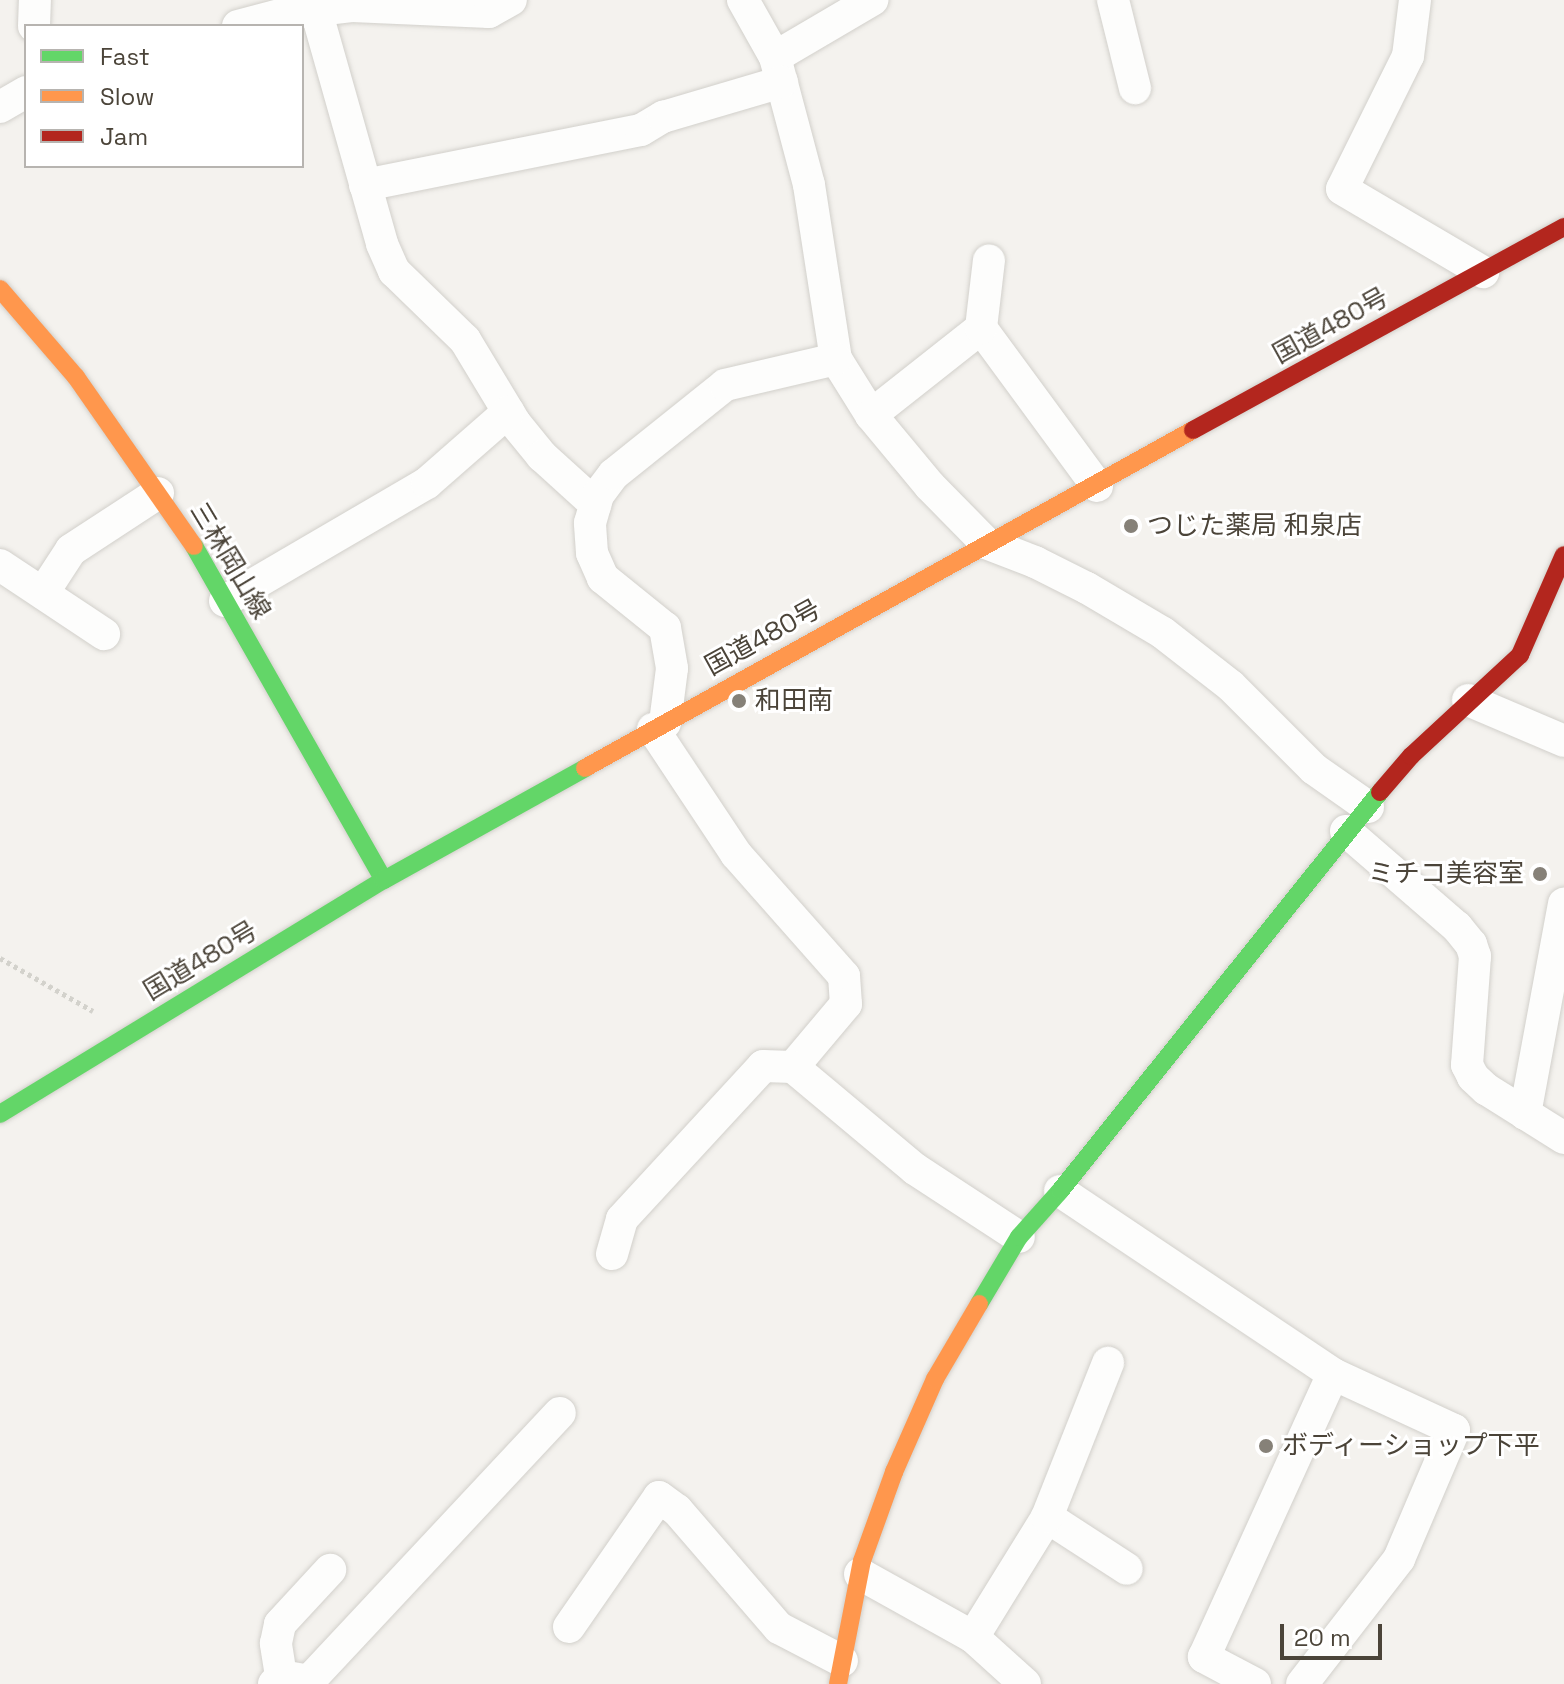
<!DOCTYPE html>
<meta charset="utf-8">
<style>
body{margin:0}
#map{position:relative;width:1564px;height:1684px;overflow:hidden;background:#f4f2ee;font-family:"Space Grotesk","Noto Sans JP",sans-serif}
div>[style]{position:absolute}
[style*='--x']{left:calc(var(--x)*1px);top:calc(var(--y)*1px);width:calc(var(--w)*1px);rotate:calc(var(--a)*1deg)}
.path>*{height:5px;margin-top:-2.5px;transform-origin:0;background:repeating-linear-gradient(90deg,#d3d2cc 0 4px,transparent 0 8px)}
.roads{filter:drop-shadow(0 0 2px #d2d0cb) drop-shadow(0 0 2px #d2d0cb)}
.street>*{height:32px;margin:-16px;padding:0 16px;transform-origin:16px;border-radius:16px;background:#fdfdfc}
.fast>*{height:18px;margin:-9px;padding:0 9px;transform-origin:9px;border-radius:9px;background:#63d668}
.slow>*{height:18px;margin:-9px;padding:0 9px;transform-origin:9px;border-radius:9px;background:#ff974d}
.jam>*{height:18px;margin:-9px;padding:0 9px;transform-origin:9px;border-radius:9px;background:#b3261e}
.dots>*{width:22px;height:22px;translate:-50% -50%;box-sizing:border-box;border:4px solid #fff;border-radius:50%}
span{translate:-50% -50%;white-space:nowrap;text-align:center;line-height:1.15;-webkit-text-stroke:6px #fff;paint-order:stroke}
.street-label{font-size:26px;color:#4b4439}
.poi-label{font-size:26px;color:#4b4439}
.left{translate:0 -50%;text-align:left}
.right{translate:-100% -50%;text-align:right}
.legend{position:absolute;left:24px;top:24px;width:280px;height:144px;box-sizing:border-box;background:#fff;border:2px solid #b7b4b0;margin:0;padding:10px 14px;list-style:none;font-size:24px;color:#4b4439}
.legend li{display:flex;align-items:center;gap:16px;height:40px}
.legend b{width:40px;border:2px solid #b7b4b0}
.scale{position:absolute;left:1280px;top:1624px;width:102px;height:36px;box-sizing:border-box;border:4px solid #4b4439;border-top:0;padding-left:10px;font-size:24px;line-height:28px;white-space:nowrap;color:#4b4439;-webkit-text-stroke:6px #fff;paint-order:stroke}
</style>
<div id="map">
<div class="path">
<div style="--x:0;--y:958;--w:107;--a:29.7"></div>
</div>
<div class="roads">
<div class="street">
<div style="--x:743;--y:0;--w:65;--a:60.7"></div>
<div style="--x:775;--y:57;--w:132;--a:75.1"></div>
<div style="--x:809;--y:185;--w:176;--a:81.2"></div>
<div style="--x:836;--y:359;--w:66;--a:58"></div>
<div style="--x:871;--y:415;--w:92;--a:50.3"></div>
<div style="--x:930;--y:486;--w:80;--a:45.5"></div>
<div style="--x:986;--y:543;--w:53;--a:21.2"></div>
<div style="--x:1035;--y:562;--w:58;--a:26.6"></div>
<div style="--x:1087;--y:588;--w:88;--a:30.6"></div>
<div style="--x:1163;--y:633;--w:86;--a:37.9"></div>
<div style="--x:1231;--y:686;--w:117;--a:45"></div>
<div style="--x:1314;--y:769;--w:66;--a:35.1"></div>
<div style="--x:1113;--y:0;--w:91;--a:76"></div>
<div style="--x:1415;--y:0;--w:56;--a:97.1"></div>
<div style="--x:1408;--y:56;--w:148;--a:116.4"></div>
<div style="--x:1342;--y:189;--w:164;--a:30.5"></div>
<div style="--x:316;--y:10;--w:243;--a:74.2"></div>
<div style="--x:382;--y:244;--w:30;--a:66"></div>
<div style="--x:394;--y:271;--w:99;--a:44.2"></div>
<div style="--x:465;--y:340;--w:97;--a:58.9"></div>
<div style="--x:515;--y:423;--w:43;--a:50.7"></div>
<div style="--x:542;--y:456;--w:72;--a:42.2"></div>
<div style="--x:34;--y:26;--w:26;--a:-88"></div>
<div style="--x:238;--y:26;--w:47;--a:-14.9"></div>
<div style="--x:283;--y:14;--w:69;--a:-6.6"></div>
<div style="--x:352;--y:6;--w:137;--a:2.5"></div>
<div style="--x:489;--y:12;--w:25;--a:-29"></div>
<div style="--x:775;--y:57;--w:113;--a:-30.4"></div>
<div style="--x:0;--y:107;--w:30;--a:-30"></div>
<div style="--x:365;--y:185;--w:281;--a:-11.3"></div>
<div style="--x:641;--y:130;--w:26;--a:-31"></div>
<div style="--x:663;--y:117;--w:124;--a:-16.4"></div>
<div style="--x:981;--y:328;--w:196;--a:53.7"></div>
<div style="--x:871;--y:415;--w:140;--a:-38.3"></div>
<div style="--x:981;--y:328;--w:68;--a:-83.3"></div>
<div style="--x:0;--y:565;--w:125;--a:33.6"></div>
<div style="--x:43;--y:593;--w:51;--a:-56.9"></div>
<div style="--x:71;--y:550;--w:104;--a:-33.2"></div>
<div style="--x:225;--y:601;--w:234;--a:-30.3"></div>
<div style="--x:427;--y:483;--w:108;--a:-41.2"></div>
<div style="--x:1468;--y:700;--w:104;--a:23.1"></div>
<div style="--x:665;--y:723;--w:55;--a:-82.7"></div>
<div style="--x:672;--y:668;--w:41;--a:-99.9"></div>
<div style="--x:665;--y:628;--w:80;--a:-141.1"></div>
<div style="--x:603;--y:578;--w:27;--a:-114"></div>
<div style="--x:592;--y:553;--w:30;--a:-94"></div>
<div style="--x:590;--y:523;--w:29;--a:-74"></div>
<div style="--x:598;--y:495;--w:26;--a:-53"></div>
<div style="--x:614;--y:474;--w:142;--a:-38.7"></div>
<div style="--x:725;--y:385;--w:114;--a:-13.2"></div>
<div style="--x:653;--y:729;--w:150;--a:56.4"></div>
<div style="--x:736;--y:854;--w:163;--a:48.5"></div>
<div style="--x:844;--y:976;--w:28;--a:86"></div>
<div style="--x:846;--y:1004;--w:82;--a:130.1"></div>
<div style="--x:1346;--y:831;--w:147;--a:40.9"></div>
<div style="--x:1457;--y:927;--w:22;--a:51"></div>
<div style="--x:1471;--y:944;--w:13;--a:72"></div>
<div style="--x:1475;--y:956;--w:109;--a:94.2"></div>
<div style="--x:1467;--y:1065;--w:13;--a:63"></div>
<div style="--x:1473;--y:1077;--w:18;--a:43"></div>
<div style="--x:1486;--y:1089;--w:92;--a:32.1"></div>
<div style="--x:1525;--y:1114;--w:214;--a:-79.5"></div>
<div style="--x:1060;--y:1191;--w:329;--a:33.8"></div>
<div style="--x:1333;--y:1374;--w:133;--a:24.8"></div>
<div style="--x:1454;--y:1430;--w:140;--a:113.1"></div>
<div style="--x:1399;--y:1559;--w:158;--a:127.8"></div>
<div style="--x:612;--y:1254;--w:36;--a:-74"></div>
<div style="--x:622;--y:1219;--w:208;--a:-47.3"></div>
<div style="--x:763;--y:1066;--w:30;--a:2"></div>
<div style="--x:793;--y:1067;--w:159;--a:39.9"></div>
<div style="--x:915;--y:1169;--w:124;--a:33.2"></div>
<div style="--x:1047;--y:1517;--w:95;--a:33"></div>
<div style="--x:860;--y:1574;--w:129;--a:29.1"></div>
<div style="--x:973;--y:1637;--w:70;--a:42.1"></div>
<div style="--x:569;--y:1627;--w:158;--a:-55.3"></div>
<div style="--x:659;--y:1497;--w:22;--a:36"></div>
<div style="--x:677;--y:1510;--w:156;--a:49.2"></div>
<div style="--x:779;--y:1628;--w:71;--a:27.6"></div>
<div style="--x:973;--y:1637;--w:141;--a:-58.3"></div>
<div style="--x:1047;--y:1517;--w:166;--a:-68.4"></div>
<div style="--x:281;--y:1676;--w:33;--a:-99"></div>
<div style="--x:276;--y:1643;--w:19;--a:-78"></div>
<div style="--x:280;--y:1624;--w:74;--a:-47.2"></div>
<div style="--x:274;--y:1684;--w:11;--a:-49"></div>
<div style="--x:281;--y:1676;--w:28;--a:10"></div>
<div style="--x:309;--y:1681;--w:367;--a:-46.9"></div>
<div style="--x:1255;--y:1684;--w:58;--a:-152.1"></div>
<div style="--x:1204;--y:1657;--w:311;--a:-65.5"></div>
</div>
<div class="fast">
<div style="--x:194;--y:546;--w:384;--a:60.4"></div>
<div style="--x:0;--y:1114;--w:450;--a:-31.4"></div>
<div style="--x:384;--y:880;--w:230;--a:-29.1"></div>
<div style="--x:979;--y:1304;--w:78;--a:-59.2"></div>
<div style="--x:1019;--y:1237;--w:62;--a:-48.3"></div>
<div style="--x:1060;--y:1191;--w:511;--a:-51.27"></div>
</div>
<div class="slow">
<div style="--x:0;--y:289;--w:116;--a:49.2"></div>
<div style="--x:76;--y:377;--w:206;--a:55.1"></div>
<div style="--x:585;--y:768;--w:696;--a:-29.07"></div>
<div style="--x:838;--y:1684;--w:125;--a:-79"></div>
<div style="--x:862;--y:1561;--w:95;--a:-70.2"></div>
<div style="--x:894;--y:1472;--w:102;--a:-66.2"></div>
<div style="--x:935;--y:1379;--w:87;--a:-59.6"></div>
</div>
<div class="jam">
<div style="--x:1193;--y:430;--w:423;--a:-28.7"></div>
<div style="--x:1380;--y:792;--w:48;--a:-49.3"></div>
<div style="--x:1411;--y:756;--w:149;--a:-42.8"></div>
<div style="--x:1520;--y:655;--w:109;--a:-66.3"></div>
</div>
</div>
<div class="dots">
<div style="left:1131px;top:526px;background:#868178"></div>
<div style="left:739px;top:701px;background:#868178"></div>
<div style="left:1540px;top:874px;background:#868178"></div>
<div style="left:1266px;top:1446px;background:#868178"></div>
</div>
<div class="street-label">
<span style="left:1331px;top:326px;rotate:-29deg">国道480号</span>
<span style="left:230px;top:561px;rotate:59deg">三林岡山線</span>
<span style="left:763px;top:638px;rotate:-29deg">国道480号</span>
<span style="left:201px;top:961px;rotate:-31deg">国道480号</span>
</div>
<div class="poi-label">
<span class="left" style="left:1147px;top:526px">つじた薬局 和泉店</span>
<span class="left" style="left:755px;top:701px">和田南</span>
<span class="right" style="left:1524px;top:874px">ミチコ美容室</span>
<span class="left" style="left:1282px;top:1446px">ボディーショップ下平</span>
</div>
<ul class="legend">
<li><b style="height:10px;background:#63d668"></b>Fast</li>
<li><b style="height:10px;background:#ff974d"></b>Slow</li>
<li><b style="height:10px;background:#b3261e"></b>Jam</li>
</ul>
<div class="scale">20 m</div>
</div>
